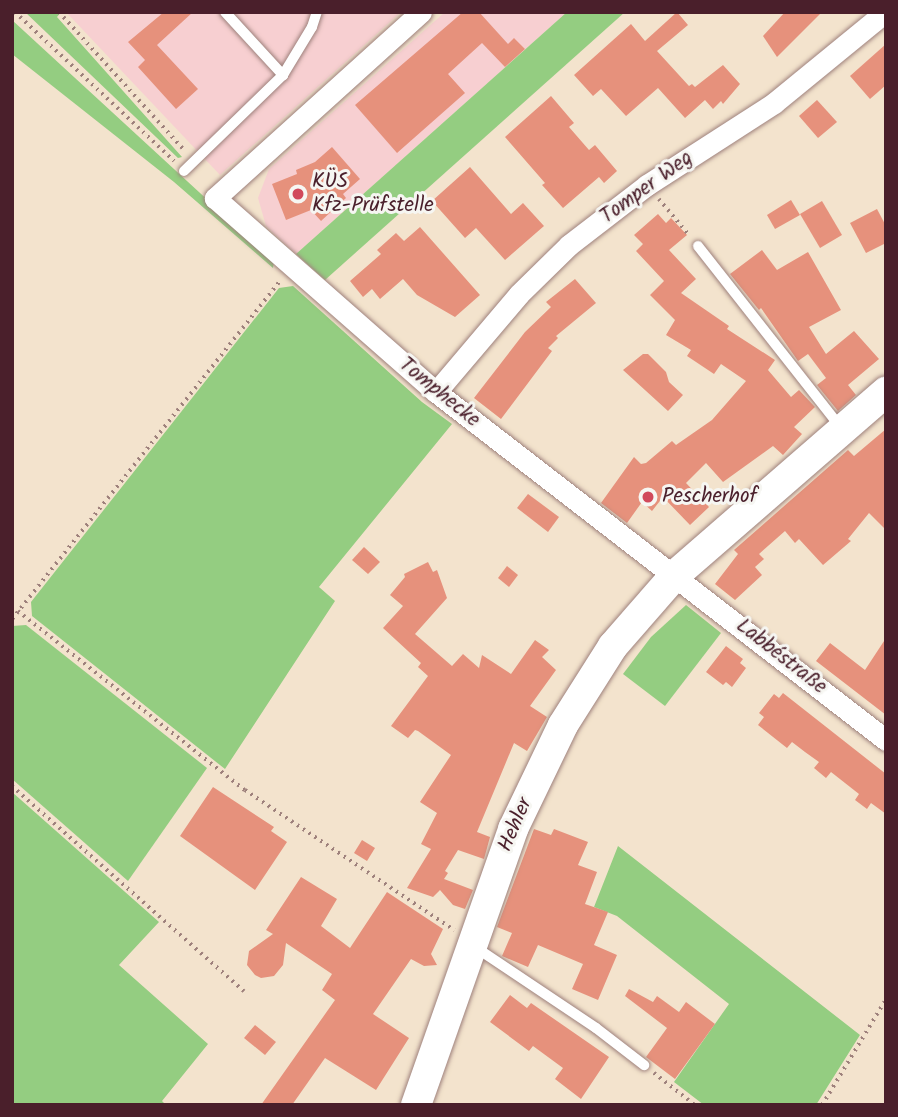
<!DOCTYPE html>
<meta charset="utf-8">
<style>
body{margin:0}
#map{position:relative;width:898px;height:1117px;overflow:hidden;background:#f3e3cd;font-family:Kalam,sans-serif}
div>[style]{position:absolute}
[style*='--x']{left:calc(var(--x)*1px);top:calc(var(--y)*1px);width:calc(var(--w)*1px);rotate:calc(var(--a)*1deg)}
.built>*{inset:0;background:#f7cfd1}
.green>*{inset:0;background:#94cd81}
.building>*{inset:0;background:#e6917c}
.path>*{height:3.5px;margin-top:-1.75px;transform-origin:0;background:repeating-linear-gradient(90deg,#9e817c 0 2px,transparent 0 7px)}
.roads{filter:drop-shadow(0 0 2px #9e817c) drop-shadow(0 0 2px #9e817c)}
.service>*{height:10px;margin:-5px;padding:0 5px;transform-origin:5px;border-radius:5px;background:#fff}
.minor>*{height:21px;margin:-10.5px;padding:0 10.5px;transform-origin:10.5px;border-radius:10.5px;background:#fff}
.secondary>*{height:30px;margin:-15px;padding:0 15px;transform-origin:15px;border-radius:15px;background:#fff}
.dots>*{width:19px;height:19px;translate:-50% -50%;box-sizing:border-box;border:4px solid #f6f6f2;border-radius:50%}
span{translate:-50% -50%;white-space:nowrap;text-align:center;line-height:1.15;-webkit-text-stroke:6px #f6f6f2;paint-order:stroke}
.poi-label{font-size:21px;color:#4a1f2b}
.left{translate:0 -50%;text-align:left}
.street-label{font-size:21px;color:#4a1f2b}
.frame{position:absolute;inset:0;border:14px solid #4a1f2b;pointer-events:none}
</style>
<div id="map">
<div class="built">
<div style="clip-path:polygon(66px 12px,401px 12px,220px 175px)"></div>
<div style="clip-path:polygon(445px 12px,567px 12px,296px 254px,266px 226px,258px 198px,269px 169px)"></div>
</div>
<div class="green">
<div style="clip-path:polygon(25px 12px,61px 12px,57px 17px,182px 157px,178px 158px)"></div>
<div style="clip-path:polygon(567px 12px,625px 12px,325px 280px,296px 254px)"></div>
<div style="clip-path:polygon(12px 20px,274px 261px,273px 268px,174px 182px,12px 54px)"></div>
<div style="clip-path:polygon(293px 286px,422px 402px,452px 424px,319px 587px,335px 601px,225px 769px,32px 616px,31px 602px,279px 288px)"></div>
<div style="clip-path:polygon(686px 605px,721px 633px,665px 706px,623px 674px,651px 637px)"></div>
<div style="clip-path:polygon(26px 625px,207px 768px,128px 881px,12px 779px,12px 626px)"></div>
<div style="clip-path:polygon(12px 792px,159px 922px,119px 965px,208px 1044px,162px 1101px,166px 1105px,12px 1105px)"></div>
<div style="clip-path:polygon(618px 846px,860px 1035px,816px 1105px,704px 1105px,674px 1082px,729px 1004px,617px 916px,594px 907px)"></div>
</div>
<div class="building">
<div style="clip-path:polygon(164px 12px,193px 12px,157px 45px,198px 89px,176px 109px,138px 67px,145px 60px,128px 42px)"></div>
<div style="clip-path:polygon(463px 12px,479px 12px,508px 44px,514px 38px,525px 49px,505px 67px,482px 43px,448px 74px,465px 93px,397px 153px,355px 105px)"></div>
<div style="clip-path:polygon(677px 12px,688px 25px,657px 51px,689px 86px,692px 84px,695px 87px,723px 65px,740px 84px,723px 104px,721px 101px,713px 109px,705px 100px,685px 118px,658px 88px,626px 116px,601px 89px,593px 96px,574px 75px,631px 24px,645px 41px)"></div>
<div style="clip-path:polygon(785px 12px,822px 12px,777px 57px,763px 36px)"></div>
<div style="clip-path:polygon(886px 44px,886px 85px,870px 99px,850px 76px)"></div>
<div style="clip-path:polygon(551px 96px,574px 123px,569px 127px,589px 150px,595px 145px,617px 171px,604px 183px,599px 177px,563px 208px,542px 185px,545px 183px,505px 137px)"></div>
<div style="clip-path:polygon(817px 100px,837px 122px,818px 138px,799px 116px)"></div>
<div style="clip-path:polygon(332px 147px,360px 179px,343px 194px,346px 198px,321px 221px,311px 210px,286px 220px,272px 184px,297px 174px,296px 170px,315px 162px)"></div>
<div style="clip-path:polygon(470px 167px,511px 214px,523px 203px,544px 226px,505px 260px,476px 228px,465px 238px,432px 201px)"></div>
<div style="clip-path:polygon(791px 200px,800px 215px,775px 229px,767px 215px)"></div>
<div style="clip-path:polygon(822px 201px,842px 235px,820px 248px,800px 214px)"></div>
<div style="clip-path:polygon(877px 209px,886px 226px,886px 243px,866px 253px,850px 223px)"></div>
<div style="clip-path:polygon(658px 214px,666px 223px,671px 218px,687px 235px,669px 250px,696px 279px,681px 293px,729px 326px,727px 329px,775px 360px,768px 370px,791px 397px,799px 390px,815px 407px,794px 427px,802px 434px,783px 455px,773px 446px,723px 482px,706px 463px,686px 483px,709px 507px,690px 525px,663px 497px,652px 511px,642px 502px,627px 523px,601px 503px,634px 457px,641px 464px,646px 463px,672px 441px,676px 445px,712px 420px,746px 381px,721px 364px,714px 374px,687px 356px,691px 350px,666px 335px,675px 320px,650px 295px,664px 281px,636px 251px,643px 244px,634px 235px)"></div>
<div style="clip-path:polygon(420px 227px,480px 295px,455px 317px,417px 295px,403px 279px,380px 299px,372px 289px,363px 297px,350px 281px,381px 254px,377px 250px,396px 233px,404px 241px)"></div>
<div style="clip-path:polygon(762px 250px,777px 270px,808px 252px,841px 310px,809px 327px,826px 354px,854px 331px,879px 359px,848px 385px,856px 395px,838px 411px,817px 385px,826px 378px,808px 354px,798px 361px,761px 308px,759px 310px,730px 274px)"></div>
<div style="clip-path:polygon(575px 279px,596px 303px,556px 336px,558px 338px,548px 348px,552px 351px,501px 419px,474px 398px,525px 332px,551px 307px,546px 302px)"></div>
<div style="clip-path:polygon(643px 354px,648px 354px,666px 372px,669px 382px,683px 395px,668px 411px,623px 370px)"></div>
<div style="clip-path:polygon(886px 429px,886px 530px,869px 513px,848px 539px,851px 541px,823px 565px,799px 539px,795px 543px,785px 531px,759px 554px,764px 559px,755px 567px,762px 575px,735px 600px,715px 584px,738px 554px,734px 550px,848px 450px,854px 456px)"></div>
<div style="clip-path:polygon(528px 494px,559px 517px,548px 532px,517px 508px)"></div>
<div style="clip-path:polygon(364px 547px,380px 562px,368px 574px,352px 560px)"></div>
<div style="clip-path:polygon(428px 562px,433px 572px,437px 570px,447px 598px,415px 634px,452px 666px,463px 654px,479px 668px,482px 655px,511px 674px,535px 640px,549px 650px,542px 657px,556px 670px,530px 706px,547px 717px,527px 751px,514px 743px,477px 832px,490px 837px,484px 859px,458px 850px,445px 871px,448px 873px,444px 879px,473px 890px,465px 909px,453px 905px,440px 890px,433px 897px,407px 888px,431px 849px,421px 844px,437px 813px,420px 802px,451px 755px,418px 731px,415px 730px,408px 738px,391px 726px,428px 676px,418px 667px,421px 663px,383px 628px,403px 606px,390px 595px,405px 577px,404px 574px)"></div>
<div style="clip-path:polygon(507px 566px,518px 575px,509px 587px,498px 578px)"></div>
<div style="clip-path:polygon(886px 638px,886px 715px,816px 661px,830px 643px,865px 670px)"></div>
<div style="clip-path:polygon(726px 646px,743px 659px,740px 663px,746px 668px,732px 687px,726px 682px,723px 685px,706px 672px)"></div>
<div style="clip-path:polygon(783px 693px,886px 774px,886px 814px,871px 803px,867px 809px,855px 800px,859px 794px,831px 772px,826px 778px,814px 768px,819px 762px,805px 752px,792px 742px,787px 748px,758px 725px,764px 717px,759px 713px,774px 694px,779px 698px)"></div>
<div style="clip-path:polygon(213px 787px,274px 827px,271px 831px,287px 842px,255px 890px,180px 836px)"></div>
<div style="clip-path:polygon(534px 829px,551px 835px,554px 829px,588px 842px,578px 865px,597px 872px,585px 904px,608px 912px,594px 945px,617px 955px,598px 1000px,572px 989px,583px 964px,538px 945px,528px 967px,502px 956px,512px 933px,497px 927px)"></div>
<div style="clip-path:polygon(362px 840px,375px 848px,367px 861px,354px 853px)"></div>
<div style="clip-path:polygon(301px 877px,337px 899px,321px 926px,350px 948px,387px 892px,399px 900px,443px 929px,431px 954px,437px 965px,424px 966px,411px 959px,373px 1014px,409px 1038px,376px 1090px,325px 1058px,292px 1105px,261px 1105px,335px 1000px,322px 990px,332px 974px,286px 943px,283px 965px,274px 976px,261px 978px,255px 975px,247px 965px,249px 951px,273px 934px,266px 930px)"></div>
<div style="clip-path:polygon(629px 989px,653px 1002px,657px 996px,679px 1012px,686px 1002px,715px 1024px,675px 1079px,646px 1057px,667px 1028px,625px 996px)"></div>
<div style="clip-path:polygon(510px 995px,527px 1008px,531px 1003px,609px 1057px,581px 1099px,555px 1079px,563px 1068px,533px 1046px,529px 1051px,490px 1022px)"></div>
<div style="clip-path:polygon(255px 1025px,276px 1042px,265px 1055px,244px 1038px)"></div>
</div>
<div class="path">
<div style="--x:15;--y:12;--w:218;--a:43.1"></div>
<div style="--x:59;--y:12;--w:188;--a:47.8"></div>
<div style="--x:659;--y:199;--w:48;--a:50"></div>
<div style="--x:18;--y:611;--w:289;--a:38.3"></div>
<div style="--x:245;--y:790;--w:252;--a:33.8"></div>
<div style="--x:12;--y:619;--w:433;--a:-51.6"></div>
<div style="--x:12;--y:786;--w:310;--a:41.5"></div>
<div style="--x:654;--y:1073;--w:52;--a:38"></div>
<div style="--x:822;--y:1105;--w:124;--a:-58.9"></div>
</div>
<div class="roads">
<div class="service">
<div style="--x:225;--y:12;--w:86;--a:47.4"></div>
<div style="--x:184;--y:171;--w:138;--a:-44.1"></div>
<div style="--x:283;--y:75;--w:56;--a:-58.9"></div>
<div style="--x:312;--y:27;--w:16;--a:-72"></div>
<div style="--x:698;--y:246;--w:233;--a:51.8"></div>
<div style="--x:476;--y:944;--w:9;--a:54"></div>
<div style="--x:481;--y:951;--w:138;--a:33.8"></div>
<div style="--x:596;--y:1028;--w:61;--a:37.6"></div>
</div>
<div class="minor">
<div style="--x:421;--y:12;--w:278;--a:137.9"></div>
<div style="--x:215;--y:198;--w:294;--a:41.3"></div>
<div style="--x:436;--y:392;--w:569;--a:37.72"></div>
<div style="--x:436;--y:392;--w:128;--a:-49.7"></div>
<div style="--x:519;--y:294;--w:70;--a:-44.4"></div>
<div style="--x:569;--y:245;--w:98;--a:-37.6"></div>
<div style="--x:647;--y:185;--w:151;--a:-32.8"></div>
<div style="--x:774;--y:103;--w:144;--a:-39.3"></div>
</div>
<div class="secondary">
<div style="--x:416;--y:1105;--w:293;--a:-70.6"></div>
<div style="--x:513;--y:829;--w:115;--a:-64.3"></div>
<div style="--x:563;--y:725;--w:93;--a:-57.7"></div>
<div style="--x:613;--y:646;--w:93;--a:-48.9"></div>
<div style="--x:674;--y:576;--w:281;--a:-41"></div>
</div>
</div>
<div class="dots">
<div style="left:298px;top:194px;background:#d1495b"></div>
<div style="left:648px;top:497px;background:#d1495b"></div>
</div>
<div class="poi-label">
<span class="left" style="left:312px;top:194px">KÜS<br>Kfz-Prüfstelle</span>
<span class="left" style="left:662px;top:497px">Pescherhof</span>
</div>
<div class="street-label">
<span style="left:647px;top:188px;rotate:-36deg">Tomper Weg</span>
<span style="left:439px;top:393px;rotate:39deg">Tomphecke</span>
<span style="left:781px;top:657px;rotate:38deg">Labbéstraße</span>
<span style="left:516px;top:825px;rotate:-67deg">Hehler</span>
</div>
<div class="frame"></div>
</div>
